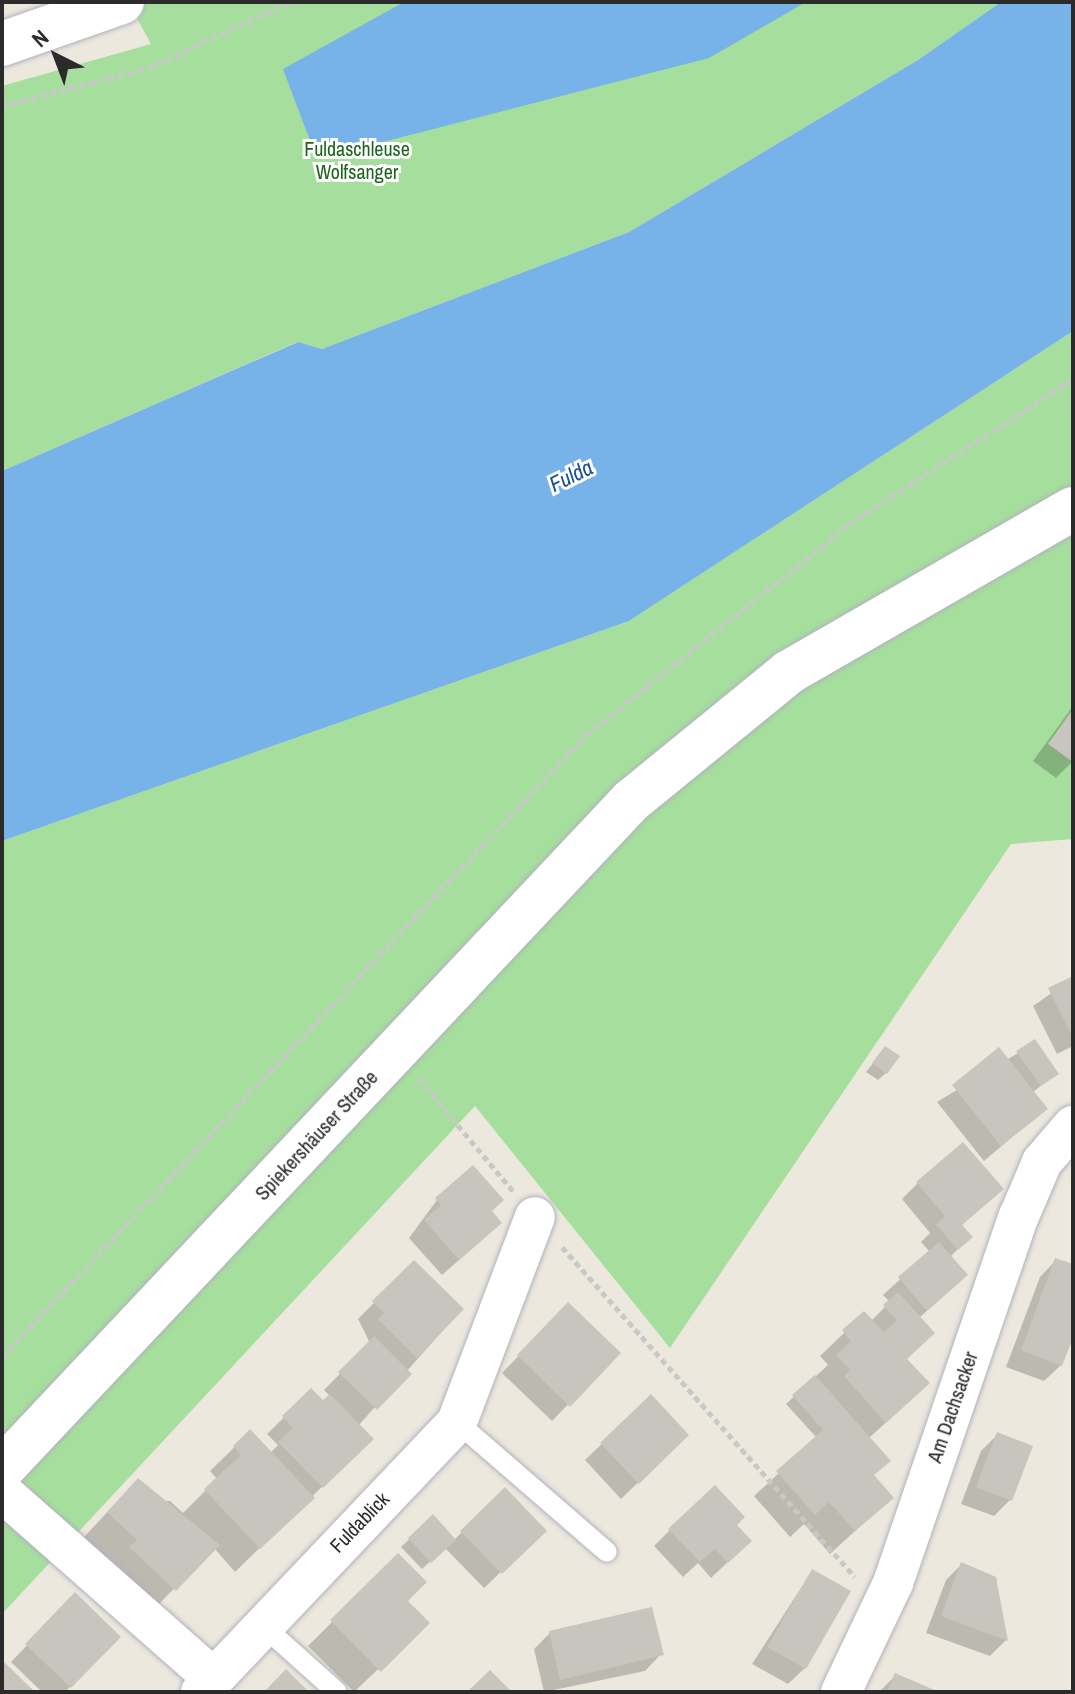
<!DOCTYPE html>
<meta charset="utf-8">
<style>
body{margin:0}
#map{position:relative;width:1075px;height:1694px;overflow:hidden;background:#ece8de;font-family:"Archivo Narrow",sans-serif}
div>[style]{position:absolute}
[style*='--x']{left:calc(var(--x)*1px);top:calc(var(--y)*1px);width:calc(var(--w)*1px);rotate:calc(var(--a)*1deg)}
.green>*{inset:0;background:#a6df9d}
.water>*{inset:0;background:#77b2e8}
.shadow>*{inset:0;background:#0003}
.building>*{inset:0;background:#c7c5bd}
.path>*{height:5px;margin-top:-2.5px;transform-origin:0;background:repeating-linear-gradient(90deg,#c8c8c8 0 6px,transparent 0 10px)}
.roads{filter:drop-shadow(0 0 2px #b1b1bd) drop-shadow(0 0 2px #b1b1bd)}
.service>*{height:20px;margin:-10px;padding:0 10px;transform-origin:10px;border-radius:10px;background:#fff}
.minor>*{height:40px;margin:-20px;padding:0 20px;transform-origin:20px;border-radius:20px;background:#fff}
.tertiary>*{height:44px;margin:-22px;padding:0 22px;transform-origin:22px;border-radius:22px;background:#fff}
.secondary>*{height:44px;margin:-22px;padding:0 22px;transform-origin:22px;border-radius:22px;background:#fff}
span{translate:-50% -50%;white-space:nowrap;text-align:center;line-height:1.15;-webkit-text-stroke:6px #fff;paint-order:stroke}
.park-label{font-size:20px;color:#1f641e}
.street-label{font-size:20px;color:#2b2b2b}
.water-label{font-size:22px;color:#154e94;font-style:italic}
.frame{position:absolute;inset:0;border:4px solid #2b2b2b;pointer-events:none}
.north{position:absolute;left:16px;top:16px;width:80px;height:80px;-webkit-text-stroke:6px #fff;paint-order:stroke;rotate:318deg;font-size:22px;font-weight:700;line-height:32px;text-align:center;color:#2b2b2b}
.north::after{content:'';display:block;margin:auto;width:28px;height:36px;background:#2b2b2b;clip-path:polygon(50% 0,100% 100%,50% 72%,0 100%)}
</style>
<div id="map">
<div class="green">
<div style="clip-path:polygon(128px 2px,1001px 2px,918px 60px,629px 232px,322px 349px,297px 342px,2px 471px,2px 86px,151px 44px)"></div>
<div style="clip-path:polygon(1073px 331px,1073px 839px,1011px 844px,670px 1348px,475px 1106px,2px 1614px,2px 841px,629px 621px)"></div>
</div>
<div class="water">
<div style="clip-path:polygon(404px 2px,806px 2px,709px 58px,317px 159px,283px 69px)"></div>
<div style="clip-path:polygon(1001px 2px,1073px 2px,1073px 331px,629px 621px,2px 841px,2px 471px,298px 342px,322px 349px,629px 232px,918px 60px)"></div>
</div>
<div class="shadow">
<div style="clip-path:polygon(1073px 706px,1073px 761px,1056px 778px,1033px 761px)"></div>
<div style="clip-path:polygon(1073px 978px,1073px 1046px,1057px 1054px,1033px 1006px)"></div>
<div style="clip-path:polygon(885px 1048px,886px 1073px,878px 1080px,866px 1072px)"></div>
<div style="clip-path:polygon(1018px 1053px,1056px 1073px,1032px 1093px,1045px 1109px,984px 1161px,937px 1102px)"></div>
<div style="clip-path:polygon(918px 1183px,970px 1237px,950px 1257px,966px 1275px,919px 1318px,905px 1360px,903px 1407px,869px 1438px,872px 1477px,891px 1498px,830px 1554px,804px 1524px,790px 1537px,754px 1496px,817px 1438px,786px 1404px,828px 1365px,820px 1356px,864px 1314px,871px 1321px,890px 1302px,883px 1295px,930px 1252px,921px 1242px,930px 1233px,902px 1199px)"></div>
<div style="clip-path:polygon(437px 1200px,489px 1212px,483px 1239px,442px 1275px,409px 1238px)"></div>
<div style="clip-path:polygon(1056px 1260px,1073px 1267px,1073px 1332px,1061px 1365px,1044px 1381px,1006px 1367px,1040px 1277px)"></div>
<div style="clip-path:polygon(414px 1263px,462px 1309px,358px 1426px,371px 1439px,235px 1572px,214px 1548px,150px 1613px,84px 1537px,114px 1505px,170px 1501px,183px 1513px,217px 1479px,210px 1471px,250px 1432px,270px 1453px,278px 1445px,267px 1434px,311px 1391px,323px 1403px,330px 1396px,324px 1390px,370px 1343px,358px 1319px)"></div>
<div style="clip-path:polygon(568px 1305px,618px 1353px,552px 1421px,502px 1373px)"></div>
<div style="clip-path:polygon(651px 1397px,687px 1435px,621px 1499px,585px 1460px)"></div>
<div style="clip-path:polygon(997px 1435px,1010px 1500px,994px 1516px,961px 1504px,981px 1451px)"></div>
<div style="clip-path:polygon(505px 1490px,544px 1531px,484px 1588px,445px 1548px,422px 1569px,401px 1547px,433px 1517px,454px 1540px)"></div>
<div style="clip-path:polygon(734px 1525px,733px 1557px,711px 1578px,698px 1563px,683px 1577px,654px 1546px,670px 1530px)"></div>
<div style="clip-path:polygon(398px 1556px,406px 1601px,427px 1623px,354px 1692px,308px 1646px)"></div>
<div style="clip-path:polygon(962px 1564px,1006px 1640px,990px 1656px,926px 1633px,946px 1580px)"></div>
<div style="clip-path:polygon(812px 1571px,805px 1668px,788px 1684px,752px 1664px)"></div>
<div style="clip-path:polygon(75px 1595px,118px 1637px,65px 1692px,42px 1692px,11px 1662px)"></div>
<div style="clip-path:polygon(550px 1633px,661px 1654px,645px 1671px,544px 1692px,534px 1649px)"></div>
<div style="clip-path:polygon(896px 1675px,934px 1692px,879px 1692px)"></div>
</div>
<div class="building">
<div style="clip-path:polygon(1073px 709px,1073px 762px,1048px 744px)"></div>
<div style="clip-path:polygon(1073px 976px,1073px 1037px,1048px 988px)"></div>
<div style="clip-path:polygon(1035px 1039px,1059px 1074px,1041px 1086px,1016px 1051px)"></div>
<div style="clip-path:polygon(885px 1046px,900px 1056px,887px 1074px,872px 1063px)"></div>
<div style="clip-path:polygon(999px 1047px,1048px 1109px,1001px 1146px,952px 1085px)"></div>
<div style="clip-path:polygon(963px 1142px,1004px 1189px,962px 1225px,973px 1237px,958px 1250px,936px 1224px,945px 1216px,916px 1182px)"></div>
<div style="clip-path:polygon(473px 1165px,504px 1200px,492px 1211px,502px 1223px,459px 1260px,424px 1220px,441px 1205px,435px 1198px)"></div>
<div style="clip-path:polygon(939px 1242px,968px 1275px,927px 1311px,898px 1277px)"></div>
<div style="clip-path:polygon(1055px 1258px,1073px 1264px,1073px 1338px,1062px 1366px,1021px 1350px)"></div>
<div style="clip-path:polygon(414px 1260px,464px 1309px,417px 1358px,378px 1319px,384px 1313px,372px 1301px)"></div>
<div style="clip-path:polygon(898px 1292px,935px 1333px,907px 1359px,930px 1383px,886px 1423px,844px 1376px,850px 1370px,836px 1355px,851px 1341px,842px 1330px,864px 1311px,884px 1332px,897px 1320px,883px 1305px)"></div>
<div style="clip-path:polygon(568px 1302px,621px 1353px,570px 1407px,517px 1355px)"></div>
<div style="clip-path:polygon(374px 1336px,412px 1374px,377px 1410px,338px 1372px)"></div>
<div style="clip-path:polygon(815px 1375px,891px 1461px,874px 1475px,894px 1498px,855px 1531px,829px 1502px,815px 1515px,776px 1471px,823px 1430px,792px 1395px)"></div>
<div style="clip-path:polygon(311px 1388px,323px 1400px,330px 1394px,374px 1439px,323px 1488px,278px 1442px,293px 1428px,282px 1416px)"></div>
<div style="clip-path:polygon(651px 1394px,689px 1435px,639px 1484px,600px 1443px)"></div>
<div style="clip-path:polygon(250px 1429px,315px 1498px,260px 1549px,204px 1489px,241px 1455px,233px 1446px)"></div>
<div style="clip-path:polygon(997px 1432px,1033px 1446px,1012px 1501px,976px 1487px)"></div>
<div style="clip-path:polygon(138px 1478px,220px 1545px,176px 1591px,129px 1547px,137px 1540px,107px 1512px)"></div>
<div style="clip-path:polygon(715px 1485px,745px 1517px,737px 1525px,752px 1541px,728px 1563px,715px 1549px,700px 1562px,668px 1529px)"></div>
<div style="clip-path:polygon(505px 1487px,547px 1531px,502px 1574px,460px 1531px)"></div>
<div style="clip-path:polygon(433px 1514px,456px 1540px,431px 1563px,408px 1538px)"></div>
<div style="clip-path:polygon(398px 1553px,427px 1582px,408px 1601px,430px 1623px,381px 1672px,330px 1620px)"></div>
<div style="clip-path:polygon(961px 1562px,996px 1577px,1008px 1641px,941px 1616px)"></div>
<div style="clip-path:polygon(812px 1569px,851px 1591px,806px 1669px,767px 1647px)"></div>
<div style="clip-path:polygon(75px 1592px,121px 1637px,71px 1688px,25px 1644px)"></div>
<div style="clip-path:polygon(652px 1607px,664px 1655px,560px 1680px,549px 1631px)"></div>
<div style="clip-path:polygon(2px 1660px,35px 1692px,2px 1692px)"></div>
<div style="clip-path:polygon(286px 1669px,309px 1692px,264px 1692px)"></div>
<div style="clip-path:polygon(490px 1670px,512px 1692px,467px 1692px)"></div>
<div style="clip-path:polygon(895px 1673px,939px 1692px,887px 1692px)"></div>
</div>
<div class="path">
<div style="--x:2;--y:106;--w:151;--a:-14.6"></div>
<div style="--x:148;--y:68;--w:157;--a:-24.9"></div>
<div style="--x:419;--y:1079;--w:146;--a:50"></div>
<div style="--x:562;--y:1247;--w:441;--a:48.4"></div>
<div style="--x:2;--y:1357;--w:853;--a:-46.8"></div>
<div style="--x:586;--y:735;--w:337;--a:-38.7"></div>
<div style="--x:849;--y:524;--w:267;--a:-32.9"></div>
</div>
<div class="roads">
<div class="service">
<div style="--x:457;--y:1422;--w:198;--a:40.9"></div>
<div style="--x:260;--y:1623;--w:103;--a:41.9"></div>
</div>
<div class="minor">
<div style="--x:2;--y:1492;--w:281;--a:41.4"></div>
<div style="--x:201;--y:1692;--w:372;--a:-46.5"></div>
<div style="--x:457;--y:1422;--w:219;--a:-69.2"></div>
<div style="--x:841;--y:1692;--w:121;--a:-64.5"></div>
<div style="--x:893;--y:1583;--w:388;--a:-71.1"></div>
<div style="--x:1019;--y:1216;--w:59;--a:-66.9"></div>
<div style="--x:1042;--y:1162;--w:48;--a:-49.3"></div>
</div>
<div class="tertiary">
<div style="--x:2;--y:1469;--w:918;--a:-46.72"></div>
<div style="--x:631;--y:801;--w:204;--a:-39.2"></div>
<div style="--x:789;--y:672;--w:327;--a:-29.9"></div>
</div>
<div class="secondary">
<div style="--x:2;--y:44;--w:127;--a:-19.3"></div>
</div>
</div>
<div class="park-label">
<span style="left:357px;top:160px">Fuldaschleuse<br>Wolfsanger</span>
</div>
<div class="street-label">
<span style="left:316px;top:1135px;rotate:-47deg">Spiekershäuser Straße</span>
<span style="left:952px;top:1407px;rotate:-71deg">Am Dachsacker</span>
<span style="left:359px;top:1522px;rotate:-46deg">Fuldablick</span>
</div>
<div class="water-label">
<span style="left:571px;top:476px;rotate:-26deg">Fulda</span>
</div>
<div class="frame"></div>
<div class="north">N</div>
</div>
